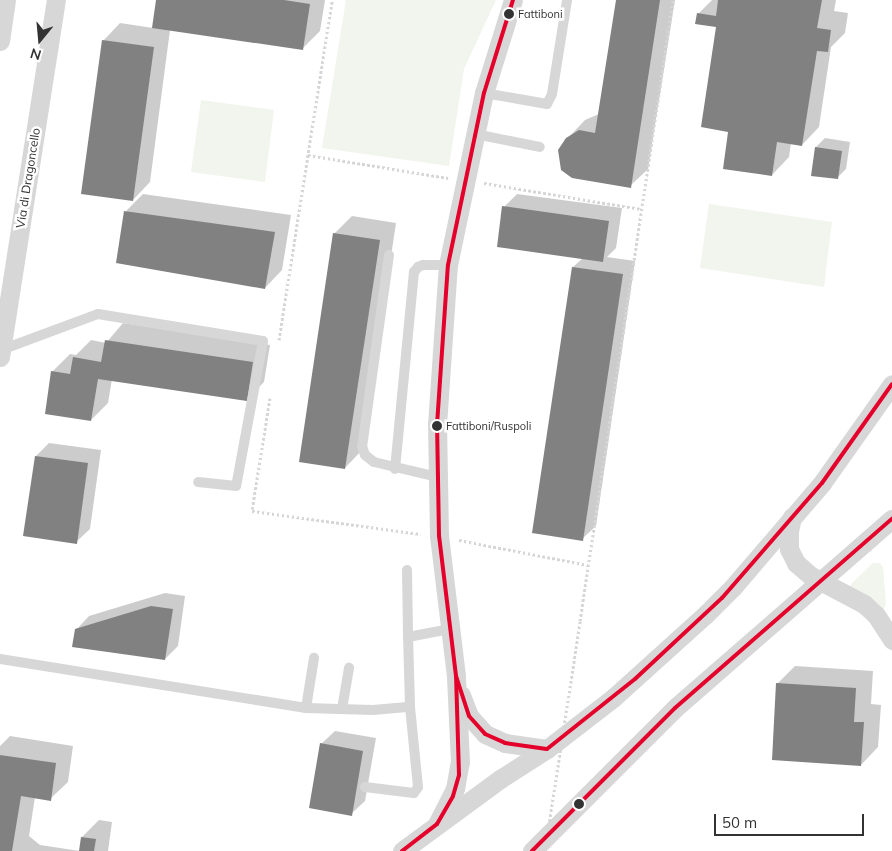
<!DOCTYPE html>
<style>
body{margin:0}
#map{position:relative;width:892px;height:851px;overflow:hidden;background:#fff;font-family:Mulish,sans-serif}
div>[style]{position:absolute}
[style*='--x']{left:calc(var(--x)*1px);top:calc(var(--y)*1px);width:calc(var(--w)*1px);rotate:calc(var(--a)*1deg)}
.green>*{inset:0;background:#f1f5ed}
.shadow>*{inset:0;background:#0003}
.building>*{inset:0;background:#818181}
.path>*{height:3px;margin-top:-1.5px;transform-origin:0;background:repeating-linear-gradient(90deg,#d6d6d6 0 2.5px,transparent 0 5px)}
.service>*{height:10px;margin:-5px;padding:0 5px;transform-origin:5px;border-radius:5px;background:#d7d7d7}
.minor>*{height:19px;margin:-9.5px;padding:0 9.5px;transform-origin:9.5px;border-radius:9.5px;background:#d7d7d7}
.path-bridge>*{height:3px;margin-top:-1.5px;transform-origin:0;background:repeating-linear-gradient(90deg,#d6d6d6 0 2.5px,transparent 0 5px)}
.bus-1>*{height:4px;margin:-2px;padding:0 2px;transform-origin:2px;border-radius:2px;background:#e4002b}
.dots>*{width:14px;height:14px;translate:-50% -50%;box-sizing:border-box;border:2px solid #fff;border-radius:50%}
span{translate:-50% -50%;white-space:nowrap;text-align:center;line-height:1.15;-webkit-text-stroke:5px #fff;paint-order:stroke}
.bus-label{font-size:11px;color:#333}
.left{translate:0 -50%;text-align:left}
.street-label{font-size:12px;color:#333}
.north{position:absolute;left:15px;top:15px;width:50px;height:50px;-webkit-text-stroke:4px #fff;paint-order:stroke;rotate:197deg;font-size:14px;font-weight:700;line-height:20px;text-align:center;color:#333}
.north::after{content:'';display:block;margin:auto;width:18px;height:22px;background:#333;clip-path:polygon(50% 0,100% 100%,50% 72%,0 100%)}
.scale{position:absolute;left:714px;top:814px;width:150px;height:22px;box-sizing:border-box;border:2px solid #333;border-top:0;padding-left:6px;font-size:15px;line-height:18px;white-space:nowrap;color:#333;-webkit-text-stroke:4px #fff;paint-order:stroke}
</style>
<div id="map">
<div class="green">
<div style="clip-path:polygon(346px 0,496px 0,464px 69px,449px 166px,322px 148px)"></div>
<div style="clip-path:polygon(201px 100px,274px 110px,265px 182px,191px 172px)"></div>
<div style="clip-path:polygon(709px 204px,832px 222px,824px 287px,700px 268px)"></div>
<div style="clip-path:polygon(873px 563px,880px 563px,883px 567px,886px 604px,883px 611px,849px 589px,852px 583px)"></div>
</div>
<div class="shadow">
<div style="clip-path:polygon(157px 0,325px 0,320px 31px,302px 49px,170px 30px,150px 182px,133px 200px,103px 41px,120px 23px,153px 28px)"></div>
<div style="clip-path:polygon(617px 0,675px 0,648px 169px,630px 186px,567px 139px,585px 120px,599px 114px)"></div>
<div style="clip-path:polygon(712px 0,836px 0,834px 11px,848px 13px,845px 33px,831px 47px,819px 127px,802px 145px,791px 143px,789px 157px,772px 175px,730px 131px,717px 26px,698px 14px)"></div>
<div style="clip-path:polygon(825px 138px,850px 142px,846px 169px,837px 178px,816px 147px)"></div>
<div style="clip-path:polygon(143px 194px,291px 215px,282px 270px,265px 288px,126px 211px)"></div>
<div style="clip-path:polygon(517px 194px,622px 208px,616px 248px,607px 257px,635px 261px,596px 526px,582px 539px,534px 532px,573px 267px,583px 258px,504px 207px)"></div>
<div style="clip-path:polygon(352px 216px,396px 223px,362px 450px,345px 468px,334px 234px)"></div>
<div style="clip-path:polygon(123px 323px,270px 345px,264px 382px,246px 400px,112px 379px,108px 403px,91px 420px,52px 372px,70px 354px,76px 355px,91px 340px,106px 343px)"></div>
<div style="clip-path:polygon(49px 443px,101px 450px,90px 529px,76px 542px,36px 456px)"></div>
<div style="clip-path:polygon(165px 593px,185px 596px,178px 646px,165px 659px,76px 630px,89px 616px)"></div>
<div style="clip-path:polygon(795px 666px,873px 671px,871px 704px,881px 705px,878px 747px,861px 765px,778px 683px)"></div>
<div style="clip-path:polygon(335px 731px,376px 738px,365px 801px,351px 814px,321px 744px)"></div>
<div style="clip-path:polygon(10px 736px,73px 746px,68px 782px,50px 799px,35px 797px,29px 836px,40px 845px,80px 851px,82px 837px,99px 820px,112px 822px,108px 851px,0 851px,0 746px)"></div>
</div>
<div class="building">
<div style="clip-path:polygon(156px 0,284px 0,310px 4px,303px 50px,152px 28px)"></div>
<div style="clip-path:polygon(616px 0,660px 0,631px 188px,572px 178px,561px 170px,558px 150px,566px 138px,579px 130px,595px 133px)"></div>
<div style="clip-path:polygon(718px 0,822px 0,817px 28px,831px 30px,828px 52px,817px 51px,802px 146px,777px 142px,772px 176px,723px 169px,728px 132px,701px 127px,716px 27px,695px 24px,697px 13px,716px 16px)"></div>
<div style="clip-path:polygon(102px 40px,154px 47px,133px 201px,81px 194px)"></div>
<div style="clip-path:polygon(815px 147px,842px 151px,838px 179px,811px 176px)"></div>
<div style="clip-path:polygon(502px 206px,609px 221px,603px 262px,497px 247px)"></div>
<div style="clip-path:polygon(124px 211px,275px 232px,265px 289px,116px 263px)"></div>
<div style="clip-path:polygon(333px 233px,380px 240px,345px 469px,299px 462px)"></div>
<div style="clip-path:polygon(572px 267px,623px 274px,583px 541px,532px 533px)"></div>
<div style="clip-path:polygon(105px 340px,253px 362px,247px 401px,98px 379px,91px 421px,45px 414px,51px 371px,70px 374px,73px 357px,101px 362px)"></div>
<div style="clip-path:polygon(35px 456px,88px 463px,77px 544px,23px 536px)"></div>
<div style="clip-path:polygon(151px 606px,173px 609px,165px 660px,72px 647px,75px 629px)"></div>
<div style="clip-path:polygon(776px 683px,856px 688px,854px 722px,864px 722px,861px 766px,772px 760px)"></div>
<div style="clip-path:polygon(320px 743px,363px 751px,352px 816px,309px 808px)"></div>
<div style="clip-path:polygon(0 755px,56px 763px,51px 801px,21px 796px,12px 851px,0 851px)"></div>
<div style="clip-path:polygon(81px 837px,96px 839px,94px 851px,79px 851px)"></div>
</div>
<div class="path">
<div style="--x:308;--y:155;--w:142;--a:9.3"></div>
<div style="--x:484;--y:183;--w:159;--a:9.4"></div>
<div style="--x:279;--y:340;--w:344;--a:-81.1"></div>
<div style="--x:270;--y:398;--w:114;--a:99.1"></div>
<div style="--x:252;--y:511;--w:170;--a:7.8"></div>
<div style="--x:459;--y:540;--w:131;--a:11"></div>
<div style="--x:580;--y:621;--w:628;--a:-81.48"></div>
</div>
<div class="service">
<div style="--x:484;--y:93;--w:64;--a:9.9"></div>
<div style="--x:547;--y:104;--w:11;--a:-63"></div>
<div style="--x:552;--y:94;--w:95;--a:-80.9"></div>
<div style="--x:475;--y:134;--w:66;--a:11.3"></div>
<div style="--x:389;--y:255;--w:193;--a:98"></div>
<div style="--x:362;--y:446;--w:9;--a:72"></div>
<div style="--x:365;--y:455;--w:11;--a:38"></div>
<div style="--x:374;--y:462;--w:66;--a:13.2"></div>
<div style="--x:1;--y:350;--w:103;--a:-20.4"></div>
<div style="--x:98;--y:314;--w:167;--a:9.3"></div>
<div style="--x:263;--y:341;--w:147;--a:100.5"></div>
<div style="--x:236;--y:486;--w:38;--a:-174"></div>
<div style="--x:395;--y:469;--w:198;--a:-84.5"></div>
<div style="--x:414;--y:272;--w:6;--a:-51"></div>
<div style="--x:418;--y:267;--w:5;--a:-22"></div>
<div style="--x:423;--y:265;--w:25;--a:0"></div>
<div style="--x:407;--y:570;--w:67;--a:89.1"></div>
<div style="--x:0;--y:659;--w:310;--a:9.1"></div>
<div style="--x:306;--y:708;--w:67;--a:1.7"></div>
<div style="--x:373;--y:710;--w:37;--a:-5"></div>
<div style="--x:306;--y:708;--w:51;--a:-80.9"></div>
<div style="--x:342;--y:709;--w:42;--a:-80.3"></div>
<div style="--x:365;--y:787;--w:49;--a:7"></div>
<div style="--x:414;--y:793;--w:7;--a:-56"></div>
<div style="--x:418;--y:787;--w:80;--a:-95.7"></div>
<div style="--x:410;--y:707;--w:70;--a:-91.6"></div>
<div style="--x:408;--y:637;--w:43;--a:-10.8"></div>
</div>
<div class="minor">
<div style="--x:0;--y:41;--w:41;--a:-81.7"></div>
<div style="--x:0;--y:357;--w:361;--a:-81.1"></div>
<div style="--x:792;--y:517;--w:14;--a:102"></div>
<div style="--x:789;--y:531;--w:18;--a:90"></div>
<div style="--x:789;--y:549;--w:16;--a:63"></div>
<div style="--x:796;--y:563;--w:20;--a:41"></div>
<div style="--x:811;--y:576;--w:60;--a:27.8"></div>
<div style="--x:864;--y:604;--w:16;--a:43"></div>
<div style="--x:876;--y:615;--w:30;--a:57"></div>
<div style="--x:461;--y:695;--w:22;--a:69"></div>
<div style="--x:469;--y:716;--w:24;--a:48"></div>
<div style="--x:485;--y:734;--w:22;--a:24"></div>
<div style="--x:505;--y:743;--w:42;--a:8.1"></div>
<div style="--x:437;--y:824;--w:39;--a:-63"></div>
<div style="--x:455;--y:789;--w:27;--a:-80"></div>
<div style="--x:460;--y:762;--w:86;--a:-92.7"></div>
<div style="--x:456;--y:676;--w:141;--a:-96.9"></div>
<div style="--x:439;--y:536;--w:111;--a:-91"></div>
<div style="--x:437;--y:425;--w:160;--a:-86.1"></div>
<div style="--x:448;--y:265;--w:176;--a:-78.2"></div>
<div style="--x:484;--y:93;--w:97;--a:-72.7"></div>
<div style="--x:402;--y:851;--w:122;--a:-36.3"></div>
<div style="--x:500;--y:779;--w:56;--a:-32.6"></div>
<div style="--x:547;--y:749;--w:83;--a:-37.7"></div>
<div style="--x:613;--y:698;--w:125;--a:-42.1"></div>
<div style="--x:706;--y:614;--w:38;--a:-45"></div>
<div style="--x:733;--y:587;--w:137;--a:-49.4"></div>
<div style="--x:822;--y:483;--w:121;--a:-54.7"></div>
<div style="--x:532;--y:851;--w:202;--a:-45"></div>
<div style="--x:675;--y:708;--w:288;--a:-41.1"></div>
</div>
<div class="path-bridge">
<div style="--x:545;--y:851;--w:233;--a:-81.3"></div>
</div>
<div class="bus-1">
<div style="--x:456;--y:676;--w:42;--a:72"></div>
<div style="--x:469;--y:716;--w:24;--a:48"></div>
<div style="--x:485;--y:734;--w:22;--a:24"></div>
<div style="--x:505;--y:743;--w:42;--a:8.1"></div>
<div style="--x:547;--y:749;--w:112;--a:-38.5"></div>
<div style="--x:635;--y:679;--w:119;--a:-43"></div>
<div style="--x:722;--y:598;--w:152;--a:-49"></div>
<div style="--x:822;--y:483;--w:121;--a:-54.7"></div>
<div style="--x:402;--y:851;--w:44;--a:-37.6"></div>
<div style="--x:437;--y:824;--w:32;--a:-60"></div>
<div style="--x:453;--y:796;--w:22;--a:-74"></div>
<div style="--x:459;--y:775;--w:99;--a:-91.7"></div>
<div style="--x:456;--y:676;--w:141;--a:-96.9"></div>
<div style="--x:439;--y:536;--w:111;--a:-91"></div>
<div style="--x:437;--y:425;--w:160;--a:-86.1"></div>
<div style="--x:448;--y:265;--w:176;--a:-78.2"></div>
<div style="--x:484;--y:93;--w:97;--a:-72.7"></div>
<div style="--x:532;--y:851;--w:202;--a:-45"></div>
<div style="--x:675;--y:708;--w:288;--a:-41.1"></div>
</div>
<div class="dots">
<div style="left:509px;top:14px;background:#333"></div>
<div style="left:437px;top:426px;background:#333"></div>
<div style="left:579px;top:804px;background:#333"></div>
</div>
<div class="bus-label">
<span class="left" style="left:518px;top:14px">Fattiboni</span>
<span class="left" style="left:446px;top:426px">Fattiboni/Ruspoli</span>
</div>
<div class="street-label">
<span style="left:28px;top:178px;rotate:-81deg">Via di Dragoncello</span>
</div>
<div class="north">N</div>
<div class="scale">50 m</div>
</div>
